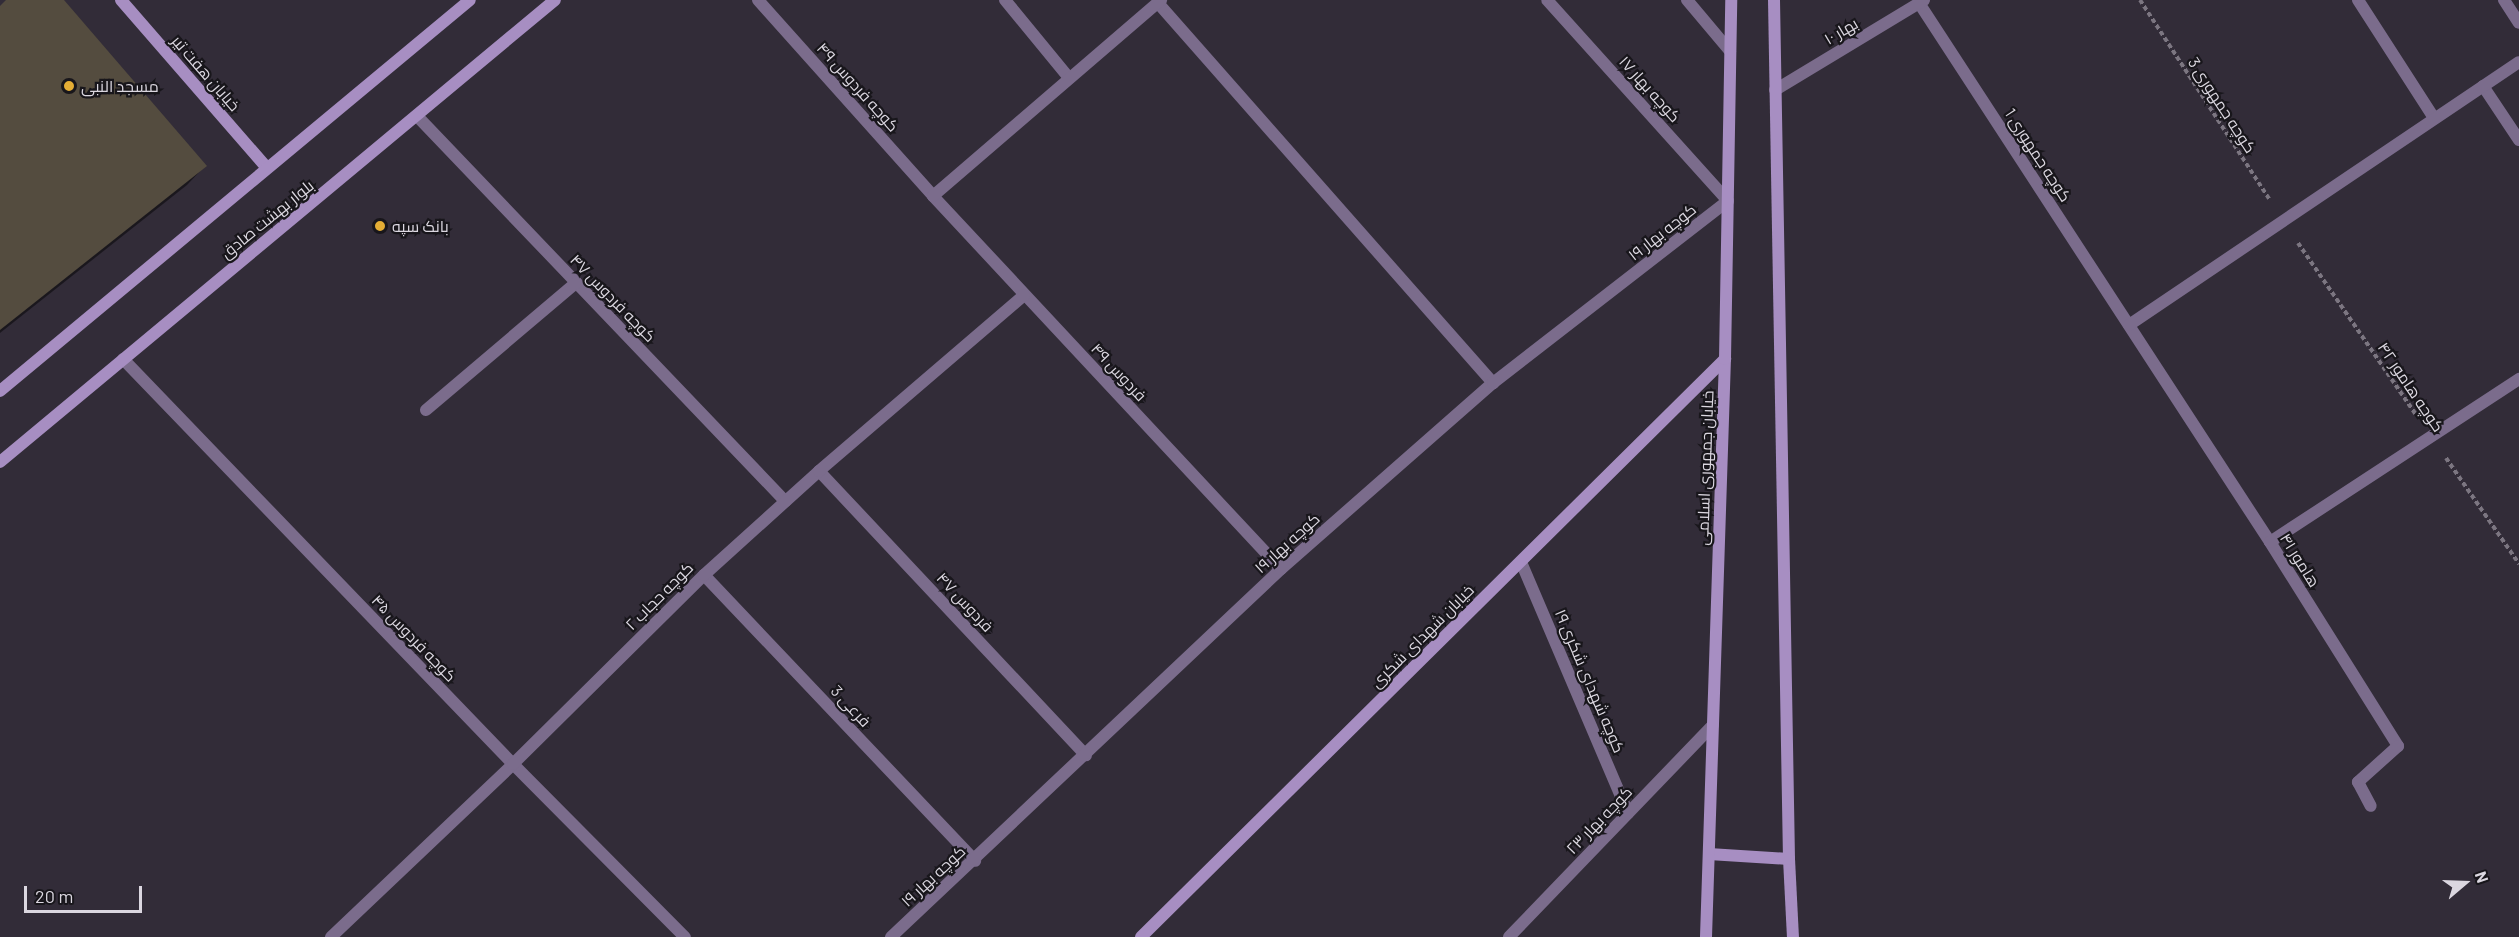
<!DOCTYPE html>
<meta charset="utf-8">
<style>
body{margin:0}
#map{position:relative;width:2519px;height:937px;overflow:hidden;background:#322c38;font-family:Barlow,Cairo,sans-serif}
div>[style]{position:absolute}
[style*='--x']{left:calc(var(--x)*1px);top:calc(var(--y)*1px);width:calc(var(--w)*1px);rotate:calc(var(--a)*1deg)}
.shadow>*{inset:0;background:#0007}
.building>*{inset:0;background:#544c3f}
.path>*{height:4px;margin-top:-2px;transform-origin:0;background:repeating-linear-gradient(90deg,#7c7681 0 4.5px,transparent 0 7.5px)}
.street>*{height:12px;margin:-6px;padding:0 6px;transform-origin:6px;border-radius:6px;background:#7b6c8c}
.secondary>*{height:12px;margin:-6px;padding:0 6px;transform-origin:6px;border-radius:6px;background:#a78ec2}
.dots>*{width:16px;height:16px;translate:-50% -50%;box-sizing:border-box;border:3px solid #18161b;border-radius:50%}
span{translate:-50% -50%;white-space:nowrap;text-align:center;line-height:1.15;-webkit-text-stroke:4.5px #18161b;paint-order:stroke}
.street-label{font-size:16px;color:#dbd7e0}
.poi-label{font-size:16px;color:#dbd7e0}
.left{translate:0 -50%;text-align:left}
.north{position:absolute;left:2435px;top:853px;width:60px;height:60px;-webkit-text-stroke:4px #18161b;paint-order:stroke;rotate:71deg;font-size:16px;font-weight:700;line-height:24px;text-align:center;color:#dbd7e0}
.north::after{content:'';display:block;margin:auto;width:21px;height:27px;background:#dbd7e0;clip-path:polygon(50% 0,100% 100%,50% 72%,0 100%)}
.scale{position:absolute;left:24px;top:886px;width:118px;height:27px;box-sizing:border-box;border:3px solid #dbd7e0;border-top:0;padding-left:8px;font-size:18px;line-height:21px;white-space:nowrap;color:#dbd7e0;-webkit-text-stroke:4px #18161b;paint-order:stroke}
</style>
<div id="map">
<div class="shadow">
<div style="clip-path:polygon(9px 0,62px 0,205px 166px,187px 185px,0 333px,0 8px)"></div>
</div>
<div class="building">
<div style="clip-path:polygon(6px 0,64px 0,207px 166px,0 330px,0 6px)"></div>
</div>
<div class="path">
<div style="--x:2140;--y:0;--w:237;--a:57"></div>
<div style="--x:2298;--y:243;--w:209;--a:55.5"></div>
<div style="--x:2446;--y:458;--w:129;--a:55.4"></div>
</div>
<div class="street">
<div style="--x:758;--y:0;--w:263;--a:48.2"></div>
<div style="--x:933;--y:196;--w:510;--a:46.99"></div>
<div style="--x:1005;--y:0;--w:101;--a:50.6"></div>
<div style="--x:1687;--y:0;--w:67;--a:49.9"></div>
<div style="--x:2358;--y:0;--w:140;--a:57.2"></div>
<div style="--x:2504;--y:0;--w:27;--a:57"></div>
<div style="--x:1158;--y:3;--w:507;--a:48.6"></div>
<div style="--x:1919;--y:3;--w:643;--a:56.93"></div>
<div style="--x:2270;--y:542;--w:241;--a:57.9"></div>
<div style="--x:2398;--y:746;--w:54;--a:138"></div>
<div style="--x:2358;--y:782;--w:27;--a:62"></div>
<div style="--x:2483;--y:86;--w:65;--a:56.3"></div>
<div style="--x:1775;--y:90;--w:174;--a:-31.1"></div>
<div style="--x:417;--y:116;--w:533;--a:46.29"></div>
<div style="--x:933;--y:196;--w:301;--a:-40.7"></div>
<div style="--x:2129;--y:325;--w:470;--a:-34"></div>
<div style="--x:123;--y:359;--w:562;--a:46.08"></div>
<div style="--x:513;--y:764;--w:244;--a:45.2"></div>
<div style="--x:426;--y:410;--w:197;--a:-40.3"></div>
<div style="--x:819;--y:471;--w:390;--a:46.8"></div>
<div style="--x:2270;--y:542;--w:298;--a:-33.2"></div>
<div style="--x:1521;--y:562;--w:273;--a:66.9"></div>
<div style="--x:704;--y:575;--w:394;--a:46.5"></div>
<div style="--x:331;--y:937;--w:251;--a:-43.5"></div>
<div style="--x:513;--y:764;--w:269;--a:-44.7"></div>
<div style="--x:704;--y:575;--w:155;--a:-42.1"></div>
<div style="--x:819;--y:471;--w:270;--a:-40.6"></div>
<div style="--x:891;--y:937;--w:536;--a:-43.34"></div>
<div style="--x:1281;--y:569;--w:282;--a:-41.3"></div>
<div style="--x:1493;--y:383;--w:297;--a:-37.8"></div>
<div style="--x:1728;--y:201;--w:270;--a:-132"></div>
<div style="--x:1509;--y:937;--w:294;--a:-46.1"></div>
</div>
<div class="secondary">
<div style="--x:121;--y:0;--w:221;--a:49"></div>
<div style="--x:1774;--y:0;--w:859;--a:89"></div>
<div style="--x:1789;--y:859;--w:78;--a:87.1"></div>
<div style="--x:0;--y:391;--w:611;--a:-39.76"></div>
<div style="--x:0;--y:462;--w:722;--a:-39.78"></div>
<div style="--x:1709;--y:854;--w:80;--a:3.6"></div>
<div style="--x:1141;--y:937;--w:822;--a:-44.7"></div>
<div style="--x:1706;--y:937;--w:578;--a:-88.12"></div>
<div style="--x:1725;--y:359;--w:359;--a:-89"></div>
</div>
<div class="dots">
<div style="left:69px;top:86px;background:#e4ad35"></div>
<div style="left:380px;top:226px;background:#e4ad35"></div>
</div>
<div class="street-label">
<span style="left:1841px;top:31px;rotate:-31deg">بهار ۱۰</span>
<span style="left:206px;top:73px;rotate:49deg">خیابان هفت تیر</span>
<span style="left:858px;top:87px;rotate:48deg">کوچه فردوس ۴۹</span>
<span style="left:1650px;top:89px;rotate:48deg">کوچه بهار ۱۷</span>
<span style="left:2222px;top:105px;rotate:57deg">کوچه جمهوری 3</span>
<span style="left:2038px;top:155px;rotate:57deg">کوچه جمهوری 1</span>
<span style="left:267px;top:219px;rotate:-39deg">بلوار بهشت صادق</span>
<span style="left:1662px;top:232px;rotate:-38deg">کوچه بهار ۱۹</span>
<span style="left:613px;top:298px;rotate:46deg">کوچه فردوس ۴۷</span>
<span style="left:1119px;top:372px;rotate:47deg">فردوس ۴۹</span>
<span style="left:2411px;top:387px;rotate:56deg">کوچه هامور ۴۲</span>
<span style="left:1705px;top:468px;rotate:-88deg">خیابان جمهوری اسلامی</span>
<span style="left:1287px;top:543px;rotate:-42deg">کوچه بهار ۱۹</span>
<span style="left:2300px;top:560px;rotate:58deg">هامور ۴۱</span>
<span style="left:659px;top:596px;rotate:-45deg">کوچه حجاب ۲</span>
<span style="left:965px;top:602px;rotate:47deg">فردوس ۴۷</span>
<span style="left:1422px;top:636px;rotate:-45deg">خیابان شهدای شکری</span>
<span style="left:414px;top:638px;rotate:46deg">کوچه فردوس ۴۵</span>
<span style="left:1590px;top:681px;rotate:67deg">کوچه شهدای شکری ۱۹</span>
<span style="left:851px;top:706px;rotate:47deg">فرعی 3</span>
<span style="left:1599px;top:820px;rotate:-46deg">کوچه بهار ۲۳</span>
<span style="left:933px;top:876px;rotate:-43deg">کوچه بهار ۱۹</span>
</div>
<div class="poi-label">
<span class="left" style="left:81px;top:86px">مسجد النبی</span>
<span class="left" style="left:392px;top:226px">بانک سپه</span>
</div>
<div class="north">N</div>
<div class="scale">20 m</div>
</div>
